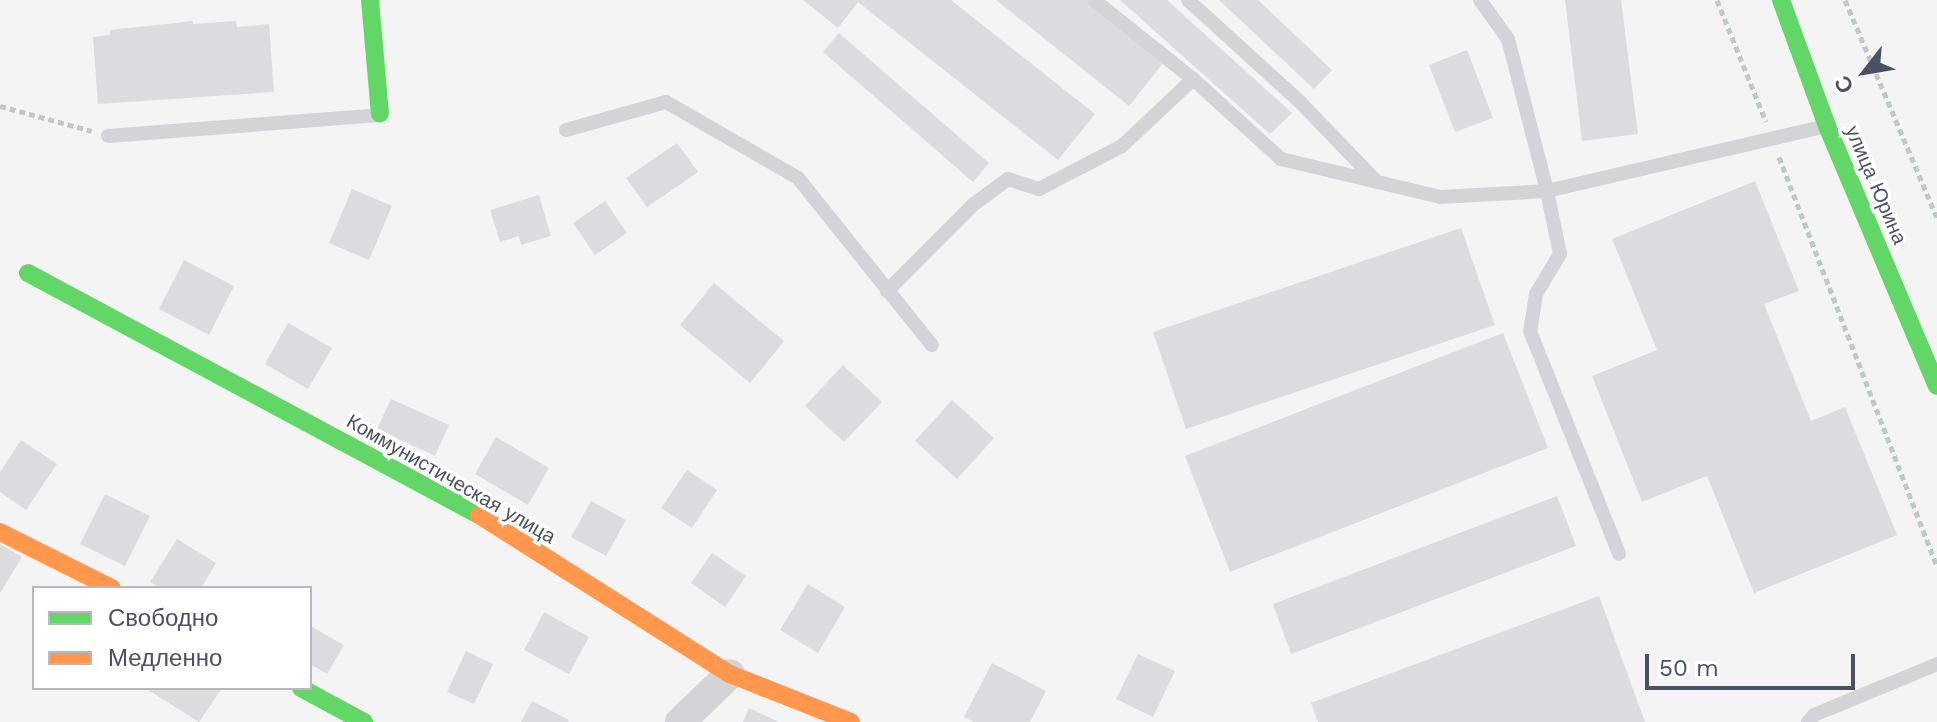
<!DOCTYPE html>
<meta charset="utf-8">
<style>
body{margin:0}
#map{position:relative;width:1937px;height:722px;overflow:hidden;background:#f4f4f4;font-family:"Work Sans",sans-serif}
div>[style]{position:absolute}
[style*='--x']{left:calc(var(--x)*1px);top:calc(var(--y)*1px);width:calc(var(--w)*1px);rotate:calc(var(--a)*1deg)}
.building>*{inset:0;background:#dbdcde}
.path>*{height:5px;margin-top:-2.5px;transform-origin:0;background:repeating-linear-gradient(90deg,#bdcac9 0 6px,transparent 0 10px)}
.lane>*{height:14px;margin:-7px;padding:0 7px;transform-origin:7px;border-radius:7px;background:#d2d4d7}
.street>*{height:30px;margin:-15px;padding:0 15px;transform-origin:15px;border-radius:15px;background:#d2d4d7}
.fast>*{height:18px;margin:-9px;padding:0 9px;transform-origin:9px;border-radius:9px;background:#63d668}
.slow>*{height:18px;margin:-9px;padding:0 9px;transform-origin:9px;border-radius:9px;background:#ff974d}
span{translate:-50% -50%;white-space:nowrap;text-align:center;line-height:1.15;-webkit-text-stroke:7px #fff;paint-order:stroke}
.street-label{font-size:20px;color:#495162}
.legend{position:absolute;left:32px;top:586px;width:280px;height:104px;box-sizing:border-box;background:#fff;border:2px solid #b6b9c0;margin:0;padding:10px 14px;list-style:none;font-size:24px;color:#495162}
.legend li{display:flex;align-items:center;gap:16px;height:40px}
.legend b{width:40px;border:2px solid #b6b9c0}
.north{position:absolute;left:1825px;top:32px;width:80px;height:80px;-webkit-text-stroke:6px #fff;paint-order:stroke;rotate:239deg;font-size:22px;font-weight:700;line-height:32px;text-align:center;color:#495162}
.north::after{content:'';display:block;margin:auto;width:28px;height:36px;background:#495162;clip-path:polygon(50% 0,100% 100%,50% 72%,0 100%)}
.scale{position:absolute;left:1645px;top:654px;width:210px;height:36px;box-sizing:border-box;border:4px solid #495162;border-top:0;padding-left:10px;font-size:24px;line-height:28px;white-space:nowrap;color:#495162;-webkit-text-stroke:6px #fff;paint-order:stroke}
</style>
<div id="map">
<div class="building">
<div style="clip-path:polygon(803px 0,951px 0,1095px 114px,1058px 160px,858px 2px,838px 28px)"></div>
<div style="clip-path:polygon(996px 0,1086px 0,1164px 62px,1129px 106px)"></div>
<div style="clip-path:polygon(1120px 0,1167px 0,1292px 113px,1270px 134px)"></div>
<div style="clip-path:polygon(1219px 0,1258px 0,1332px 70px,1314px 89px)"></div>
<div style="clip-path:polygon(1565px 0,1621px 0,1638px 134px,1582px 141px)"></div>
<div style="clip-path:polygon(193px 21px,193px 24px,236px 21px,237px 27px,269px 24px,274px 92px,98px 104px,93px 37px,110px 35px,110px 30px)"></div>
<div style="clip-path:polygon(839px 33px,989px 163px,973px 182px,823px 52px)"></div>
<div style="clip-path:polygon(1467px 50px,1493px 118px,1455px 132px,1429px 65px)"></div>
<div style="clip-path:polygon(677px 143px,698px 172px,647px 207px,626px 178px)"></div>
<div style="clip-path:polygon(1755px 181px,1799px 291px,1764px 304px,1811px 421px,1845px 407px,1897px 535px,1754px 593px,1707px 476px,1642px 502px,1592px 376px,1657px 350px,1612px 239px)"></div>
<div style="clip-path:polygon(352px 189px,392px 206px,369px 260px,329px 243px)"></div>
<div style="clip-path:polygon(539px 195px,551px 236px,521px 245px,519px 236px,500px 242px,490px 210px)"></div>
<div style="clip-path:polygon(605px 201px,627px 233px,595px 255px,573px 223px)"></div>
<div style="clip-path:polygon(1461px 228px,1495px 325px,1186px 429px,1153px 332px)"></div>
<div style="clip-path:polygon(184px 260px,234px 286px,209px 335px,159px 309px)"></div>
<div style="clip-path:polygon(714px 283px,784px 341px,750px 383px,680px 325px)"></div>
<div style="clip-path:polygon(288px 323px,332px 348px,308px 389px,265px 364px)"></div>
<div style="clip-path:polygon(1503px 333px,1548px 448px,1230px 572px,1185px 456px)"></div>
<div style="clip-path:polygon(843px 365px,882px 402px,844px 442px,805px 406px)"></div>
<div style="clip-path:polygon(391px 399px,449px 425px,435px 456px,377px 429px)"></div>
<div style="clip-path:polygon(952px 400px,994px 438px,957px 479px,915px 441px)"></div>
<div style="clip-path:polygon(496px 437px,549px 468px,528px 505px,475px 474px)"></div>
<div style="clip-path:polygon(21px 440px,57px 464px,26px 510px,0 492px,0 472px)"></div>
<div style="clip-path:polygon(687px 470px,717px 490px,692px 528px,661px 508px)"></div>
<div style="clip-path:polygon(105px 494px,150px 516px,125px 566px,80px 544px)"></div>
<div style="clip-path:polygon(1557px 496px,1576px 546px,1291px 654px,1273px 604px)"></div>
<div style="clip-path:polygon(591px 501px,626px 520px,606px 556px,571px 537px)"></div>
<div style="clip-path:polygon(177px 539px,216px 563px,201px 588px,160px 588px,150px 582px)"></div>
<div style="clip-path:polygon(0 544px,22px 557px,0 593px)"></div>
<div style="clip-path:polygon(712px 553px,746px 576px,725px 607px,691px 583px)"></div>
<div style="clip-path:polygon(808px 584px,845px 607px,818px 653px,780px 630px)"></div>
<div style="clip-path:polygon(1599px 596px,1645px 722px,1318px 722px,1311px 703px)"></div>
<div style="clip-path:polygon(544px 612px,589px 637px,569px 674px,524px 650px)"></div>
<div style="clip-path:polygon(310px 626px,344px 645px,327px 674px,310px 664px)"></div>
<div style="clip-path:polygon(466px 651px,493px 664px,474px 704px,447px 692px)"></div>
<div style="clip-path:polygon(1138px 654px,1175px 671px,1153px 717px,1116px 699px)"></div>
<div style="clip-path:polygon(992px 663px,1046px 691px,1030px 722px,974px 722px,964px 717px)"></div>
<div style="clip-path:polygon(145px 688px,222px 688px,199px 722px)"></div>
<div style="clip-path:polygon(532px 701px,569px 720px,568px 722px,521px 722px)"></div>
<div style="clip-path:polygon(749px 708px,779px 722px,743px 722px)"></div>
</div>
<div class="path">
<div style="--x:1717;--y:0;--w:131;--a:68.1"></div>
<div style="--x:1845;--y:0;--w:237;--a:67.1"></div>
<div style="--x:0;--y:106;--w:95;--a:15.2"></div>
<div style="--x:1779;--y:157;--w:439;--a:68.9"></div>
</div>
<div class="lane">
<div style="--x:1094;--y:0;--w:127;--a:38.6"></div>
<div style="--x:1193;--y:79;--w:119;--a:42.3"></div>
<div style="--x:1281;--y:159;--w:163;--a:13.4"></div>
<div style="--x:1440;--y:197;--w:107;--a:-3.2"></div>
<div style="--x:1547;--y:191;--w:64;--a:78.3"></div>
<div style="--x:1560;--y:254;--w:47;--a:121"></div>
<div style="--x:1536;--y:294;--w:37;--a:99"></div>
<div style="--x:1530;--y:331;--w:240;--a:68.2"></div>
<div style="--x:1188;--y:0;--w:153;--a:42.3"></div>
<div style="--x:1301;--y:103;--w:110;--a:46.1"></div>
<div style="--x:1480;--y:0;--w:48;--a:54.3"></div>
<div style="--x:1508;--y:39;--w:157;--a:75.6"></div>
<div style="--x:1547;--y:191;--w:283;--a:-13.1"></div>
<div style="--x:566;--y:130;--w:104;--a:-15.6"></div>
<div style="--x:666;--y:102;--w:152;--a:29.9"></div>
<div style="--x:798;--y:178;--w:214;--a:51.3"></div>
<div style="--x:108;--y:136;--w:272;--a:-4.4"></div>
<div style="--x:887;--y:291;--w:123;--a:-45"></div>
<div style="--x:974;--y:204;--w:42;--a:-36.3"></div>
<div style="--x:1008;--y:179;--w:33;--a:18"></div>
<div style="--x:1039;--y:189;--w:93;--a:-27.4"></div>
<div style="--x:1122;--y:146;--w:98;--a:-43.3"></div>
<div style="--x:1808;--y:722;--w:9;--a:-49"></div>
<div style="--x:1814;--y:715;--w:133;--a:-22.5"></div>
</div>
<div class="street">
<div style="--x:680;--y:722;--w:69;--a:-43.8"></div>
</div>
<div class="fast">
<div style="--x:370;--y:0;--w:114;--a:85"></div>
<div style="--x:1781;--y:0;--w:134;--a:69.9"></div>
<div style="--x:1827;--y:126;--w:282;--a:67.1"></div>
<div style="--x:28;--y:273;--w:512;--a:28.22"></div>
<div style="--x:301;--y:688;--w:72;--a:28.4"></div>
</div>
<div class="slow">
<div style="--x:479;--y:515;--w:297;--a:32.4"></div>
<div style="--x:730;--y:674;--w:130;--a:21.6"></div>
<div style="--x:0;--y:532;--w:125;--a:26.6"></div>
</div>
<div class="street-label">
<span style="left:1876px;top:185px;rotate:67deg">улица Юрина</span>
<span style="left:451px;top:479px;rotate:30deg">Коммунистическая улица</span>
</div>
<ul class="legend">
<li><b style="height:10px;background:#63d668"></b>Свободно</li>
<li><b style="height:10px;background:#ff974d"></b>Медленно</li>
</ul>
<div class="north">С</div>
<div class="scale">50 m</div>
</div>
